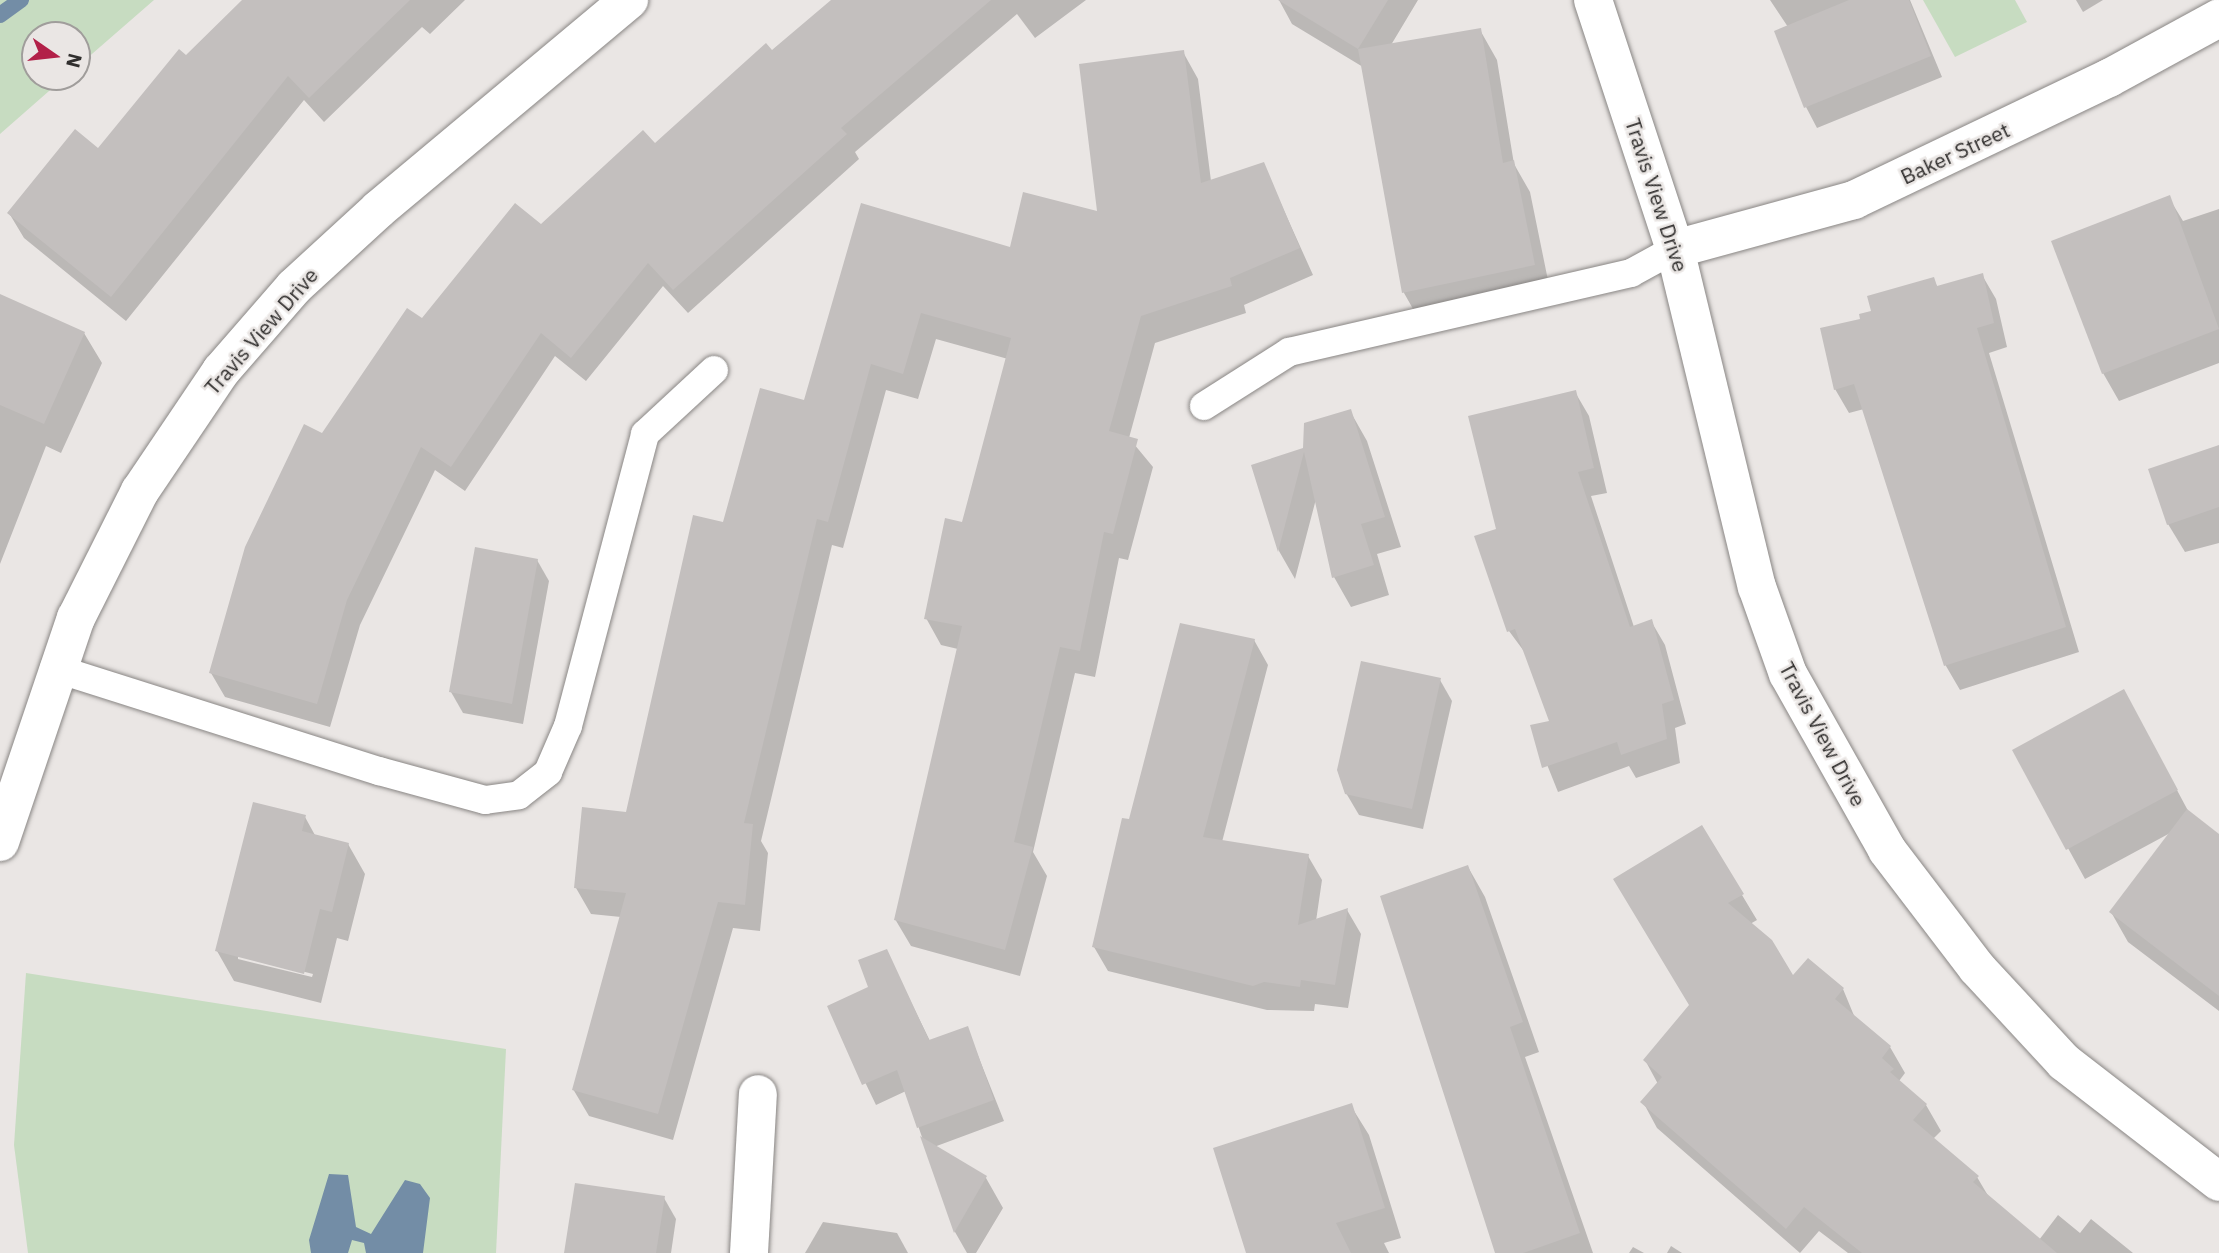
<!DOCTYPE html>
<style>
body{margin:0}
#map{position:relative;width:2219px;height:1253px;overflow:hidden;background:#eae6e4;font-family:"IBM Plex Sans",sans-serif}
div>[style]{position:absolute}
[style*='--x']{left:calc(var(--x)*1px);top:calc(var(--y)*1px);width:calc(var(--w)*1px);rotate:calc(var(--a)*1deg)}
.green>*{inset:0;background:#c7dcc1}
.water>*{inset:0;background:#738da6}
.shadow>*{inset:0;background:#0003}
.stream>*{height:16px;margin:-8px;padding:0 8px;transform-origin:8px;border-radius:8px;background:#738da6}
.building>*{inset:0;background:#c3bfbe}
.roads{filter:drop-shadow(0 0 2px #898684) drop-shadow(0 0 2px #898684)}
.lane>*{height:28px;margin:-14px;padding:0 14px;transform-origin:14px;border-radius:14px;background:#fff}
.street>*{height:38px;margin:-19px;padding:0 19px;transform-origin:19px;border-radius:19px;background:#fff}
span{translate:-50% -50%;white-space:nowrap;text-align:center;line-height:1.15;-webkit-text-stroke:5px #eae6e4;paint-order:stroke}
.street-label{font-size:21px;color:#312f2e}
.north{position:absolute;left:21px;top:21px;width:70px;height:70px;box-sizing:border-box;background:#eae6e4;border:2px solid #a09d9b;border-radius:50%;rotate:104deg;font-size:19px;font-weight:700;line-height:28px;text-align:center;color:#312f2e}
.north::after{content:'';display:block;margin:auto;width:24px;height:32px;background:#b22048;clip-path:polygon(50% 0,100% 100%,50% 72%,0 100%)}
</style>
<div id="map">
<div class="green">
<div style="clip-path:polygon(0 0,154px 0,77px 67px,77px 35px,35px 35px,35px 77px,65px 77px,0 134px)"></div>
<div style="clip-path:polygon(1923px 0,2015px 0,2027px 22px,1955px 57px)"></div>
<div style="clip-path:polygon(26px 973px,506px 1049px,496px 1253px,28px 1253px,14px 1145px)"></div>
</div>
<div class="water">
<div style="clip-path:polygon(329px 1174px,348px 1175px,356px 1227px,371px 1234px,405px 1180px,420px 1184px,430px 1198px,423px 1253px,366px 1253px,364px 1243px,352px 1240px,348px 1253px,311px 1253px,309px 1240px)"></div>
</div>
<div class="shadow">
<div style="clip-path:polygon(244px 0,465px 0,430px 34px,422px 27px,324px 122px,304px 100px,126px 321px,24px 238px,9px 213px,98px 150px)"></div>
<div style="clip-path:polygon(834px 0,1086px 0,1035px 38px,1017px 14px,855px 152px,859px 159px,688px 313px,663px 286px,586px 381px,555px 356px,465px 491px,435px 470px,360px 625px,330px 727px,225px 697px,211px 673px,323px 436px,422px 321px,655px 146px)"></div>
<div style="clip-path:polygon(1279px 0,1418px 0,1391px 45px,1480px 30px,1497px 60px,1514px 164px,1530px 192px,1551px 295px,1421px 323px,1404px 293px,1363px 67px,1292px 24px)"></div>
<div style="clip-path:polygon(1770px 0,1910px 0,1942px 77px,1817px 128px,1806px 107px,1788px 27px)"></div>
<div style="clip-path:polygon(2076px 0,2103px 0,2083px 12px)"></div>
<div style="clip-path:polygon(1183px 52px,1198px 79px,1211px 181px,1263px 164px,1313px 275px,1244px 305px,1246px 313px,1155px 343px,1129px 438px,1153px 467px,1128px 560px,1119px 558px,1095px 677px,1075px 673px,1033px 852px,1047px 876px,1020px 976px,911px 946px,895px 919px,958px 649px,941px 645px,926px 618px,963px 524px,1008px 359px,936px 339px,918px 399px,886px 390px,843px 548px,832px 545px,761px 841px,768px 853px,760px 931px,733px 928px,673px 1140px,589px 1116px,573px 1089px,621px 917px,591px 914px,576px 888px,628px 814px,725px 524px,805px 402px,862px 205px,1011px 249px,1099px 213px)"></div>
<div style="clip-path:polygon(2169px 198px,2183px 221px,2219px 209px,2219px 363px,2119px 401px,2103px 373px)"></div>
<div style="clip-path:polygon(1982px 275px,1996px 299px,2007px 347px,1989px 353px,2079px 652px,1960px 690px,1946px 666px,1864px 409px,1849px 413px,1835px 389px,1863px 320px,1933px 279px,1938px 288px)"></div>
<div style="clip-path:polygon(0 296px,84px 333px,102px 363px,61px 453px,46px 446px,0 564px)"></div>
<div style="clip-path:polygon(1575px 392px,1589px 416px,1607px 493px,1591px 496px,1634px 627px,1651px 621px,1665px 645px,1686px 724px,1675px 728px,1680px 763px,1636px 778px,1629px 766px,1558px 792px,1532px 727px,1551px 722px,1526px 654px,1509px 631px,1498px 530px)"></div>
<div style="clip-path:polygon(1350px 411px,1367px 441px,1401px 547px,1377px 554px,1389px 595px,1351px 607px,1334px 577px,1316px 499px,1295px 579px,1279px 551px,1253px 466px,1305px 449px)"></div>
<div style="clip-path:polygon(2219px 446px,2219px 543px,2185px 552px,2168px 524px)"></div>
<div style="clip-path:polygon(537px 560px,549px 581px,523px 724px,463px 713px,451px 692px)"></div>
<div style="clip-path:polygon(1254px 640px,1268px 665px,1222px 842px,1308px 856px,1322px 880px,1316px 921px,1347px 910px,1361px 934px,1348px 1008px,1315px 1004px,1314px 1011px,1267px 1010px,1108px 971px,1094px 947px,1130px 822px)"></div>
<div style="clip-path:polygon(1440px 680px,1452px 701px,1423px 829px,1359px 815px,1346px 793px)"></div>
<div style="clip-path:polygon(2140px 721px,2193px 820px,2219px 837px,2219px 1011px,2128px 942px,2111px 912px,2172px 832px,2085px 879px,2014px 750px)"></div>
<div style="clip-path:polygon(evenodd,305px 817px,316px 837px,348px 844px,365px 874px,348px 941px,337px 938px,321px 1003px,234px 981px,217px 951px,305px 817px,238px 955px,313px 974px,312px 977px,238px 959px,238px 955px)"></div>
<div style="clip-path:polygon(1468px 867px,1485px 897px,1539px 1052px,1525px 1057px,1593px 1253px,1497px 1253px)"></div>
<div style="clip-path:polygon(1742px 895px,1757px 920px,1750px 924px,1792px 978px,1843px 989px,1855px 1018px,1890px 1047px,1905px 1073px,1899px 1081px,1926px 1105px,1941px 1131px,1933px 1139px,1977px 1177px,1990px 1199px,2039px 1240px,2058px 1215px,2080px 1233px,2091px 1219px,2133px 1253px,1848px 1253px,1819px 1231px,1800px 1253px,1657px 1128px,1643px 1102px,1658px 1084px,1645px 1060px,1691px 1006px,1630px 905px)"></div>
<div style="clip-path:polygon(886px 951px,930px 1041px,967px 1028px,1004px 1121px,934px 1147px,986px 1178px,1003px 1208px,976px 1253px,967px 1253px,955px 1232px,906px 1091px,876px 1105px,829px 1007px,870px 988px)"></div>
<div style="clip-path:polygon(1351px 1106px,1369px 1135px,1401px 1238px,1384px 1243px,1389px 1253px,1246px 1253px)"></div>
<div style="clip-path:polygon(664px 1198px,676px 1219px,671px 1253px,566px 1253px)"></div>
<div style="clip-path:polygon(823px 1222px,897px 1233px,908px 1253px,805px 1253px)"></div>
<div style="clip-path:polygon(1671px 1246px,1682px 1253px,1667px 1253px)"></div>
<div style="clip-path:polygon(1633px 1247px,1644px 1253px,1629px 1253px)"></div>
</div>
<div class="stream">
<div style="--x:0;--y:15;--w:26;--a:-36"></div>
</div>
<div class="building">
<div style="clip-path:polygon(242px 0,410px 0,309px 98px,288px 76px,111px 297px,7px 213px,75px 129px,98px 148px,179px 49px,186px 55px)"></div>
<div style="clip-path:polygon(831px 0,991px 0,841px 128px,847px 134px,673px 290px,648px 263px,571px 358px,541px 333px,451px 467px,421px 447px,347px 600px,317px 704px,209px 673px,245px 547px,304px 424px,322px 433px,407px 308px,422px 318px,515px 203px,541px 224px,643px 130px,655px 143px,766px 43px,772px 50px)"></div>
<div style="clip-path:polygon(1278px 0,1388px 0,1358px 49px)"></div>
<div style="clip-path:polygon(1849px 0,1909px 0,1931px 56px,1804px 108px,1774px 31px)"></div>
<div style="clip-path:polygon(1481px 28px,1503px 163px,1514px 160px,1535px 265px,1402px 293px,1358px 49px)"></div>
<div style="clip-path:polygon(1184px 50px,1201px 183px,1264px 162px,1300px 248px,1230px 278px,1232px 286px,1141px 316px,1109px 431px,1138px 439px,1113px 534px,1104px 532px,1080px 651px,1060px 647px,1014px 842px,1033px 847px,1005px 950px,894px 920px,962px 626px,924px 619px,945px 518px,962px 522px,1011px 338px,921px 313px,903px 374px,871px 364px,828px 522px,817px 519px,744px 823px,753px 824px,745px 905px,718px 902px,658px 1114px,572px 1090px,626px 893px,574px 888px,582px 807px,626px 812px,693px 515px,723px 522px,760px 388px,804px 400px,861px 203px,1010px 247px,1023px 192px,1097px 211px,1079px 64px)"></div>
<div style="clip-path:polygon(2170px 195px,2219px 329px,2102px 374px,2051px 241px)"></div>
<div style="clip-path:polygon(1983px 273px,1994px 323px,1977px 328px,2066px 627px,1944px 666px,1854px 384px,1834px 390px,1820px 328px,1860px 319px,1859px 314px,1871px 311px,1867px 296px,1934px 277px,1937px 286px)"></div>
<div style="clip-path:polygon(0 294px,85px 332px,44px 424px,0 405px)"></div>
<div style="clip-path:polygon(1576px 390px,1594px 468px,1578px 472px,1630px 627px,1652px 619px,1674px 700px,1662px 704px,1667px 739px,1621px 755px,1617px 742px,1542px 768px,1530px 725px,1549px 721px,1515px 629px,1507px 632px,1474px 536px,1496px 529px,1468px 416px)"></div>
<div style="clip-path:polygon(1351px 409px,1385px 517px,1361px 524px,1374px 565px,1332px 578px,1304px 452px,1278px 552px,1251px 465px,1303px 448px,1304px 423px)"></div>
<div style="clip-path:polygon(2219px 445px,2219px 507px,2167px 525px,2148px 469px)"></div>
<div style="clip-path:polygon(475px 547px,538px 559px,512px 704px,449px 692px)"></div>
<div style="clip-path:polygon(1180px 623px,1255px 639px,1203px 837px,1309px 854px,1298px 925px,1348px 908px,1335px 985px,1301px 980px,1300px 987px,1264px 982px,1253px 986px,1092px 947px,1122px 818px,1129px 819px)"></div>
<div style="clip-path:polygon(1361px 661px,1441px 678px,1412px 809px,1345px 794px,1337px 770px)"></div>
<div style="clip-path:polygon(2124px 689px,2178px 790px,2066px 850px,2012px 750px)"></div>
<div style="clip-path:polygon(253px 802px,306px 815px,302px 831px,349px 843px,332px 912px,320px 909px,304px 974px,215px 951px)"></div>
<div style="clip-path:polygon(2187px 809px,2219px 834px,2219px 996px,2109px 912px)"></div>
<div style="clip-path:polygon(1702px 825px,1744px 894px,1728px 903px,1772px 940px,1793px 975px,1808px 958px,1844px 988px,1835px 999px,1891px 1046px,1882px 1058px,1894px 1069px,1890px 1072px,1927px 1104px,1913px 1120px,1979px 1176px,1973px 1182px,2057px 1253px,1862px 1253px,1804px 1207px,1786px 1229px,1640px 1102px,1662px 1077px,1643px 1060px,1689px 1005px,1613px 879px)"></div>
<div style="clip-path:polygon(1468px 865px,1523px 1022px,1510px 1027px,1580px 1233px,1523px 1253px,1495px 1253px,1380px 896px)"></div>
<div style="clip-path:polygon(887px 949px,929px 1040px,968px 1026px,994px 1100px,917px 1128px,897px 1070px,862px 1085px,827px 1006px,868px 987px,858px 960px)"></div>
<div style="clip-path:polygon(1352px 1103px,1385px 1208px,1336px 1223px,1351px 1253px,1246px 1253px,1213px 1148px)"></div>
<div style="clip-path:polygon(920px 1136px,987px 1176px,954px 1233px)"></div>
<div style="clip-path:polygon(575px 1183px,665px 1196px,656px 1253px,564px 1253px)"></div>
</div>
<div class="roads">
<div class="lane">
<div style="--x:1204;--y:406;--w:101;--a:-32.4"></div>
<div style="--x:1289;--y:352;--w:351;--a:-13"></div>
<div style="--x:1631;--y:273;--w:50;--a:-28.6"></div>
<div style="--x:54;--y:668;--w:341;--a:17.6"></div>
<div style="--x:379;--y:771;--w:110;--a:15.3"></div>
<div style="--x:485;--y:800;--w:34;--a:-8"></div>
<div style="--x:519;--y:795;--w:37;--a:-38"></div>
<div style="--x:548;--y:772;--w:50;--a:-66.5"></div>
<div style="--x:568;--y:726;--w:302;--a:-75.2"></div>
<div style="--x:645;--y:434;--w:94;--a:-42.8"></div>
</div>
<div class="street">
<div style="--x:1593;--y:0;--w:262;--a:71.8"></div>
<div style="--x:1675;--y:249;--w:348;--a:76.4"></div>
<div style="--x:1757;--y:587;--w:92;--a:70.4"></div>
<div style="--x:1788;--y:674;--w:202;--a:60.6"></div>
<div style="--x:1887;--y:850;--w:148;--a:52.7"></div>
<div style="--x:1977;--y:968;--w:128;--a:47.2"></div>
<div style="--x:2064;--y:1062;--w:196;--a:37.7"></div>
<div style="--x:1675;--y:249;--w:186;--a:-15.3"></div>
<div style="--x:1854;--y:200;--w:283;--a:-25.6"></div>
<div style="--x:2109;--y:78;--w:125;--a:-28.6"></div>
<div style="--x:0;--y:842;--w:237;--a:-71.3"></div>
<div style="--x:76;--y:618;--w:142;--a:-63.3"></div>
<div style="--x:140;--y:491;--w:145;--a:-56"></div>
<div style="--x:221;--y:371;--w:111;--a:-49"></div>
<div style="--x:294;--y:287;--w:115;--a:-42.5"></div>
<div style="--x:379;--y:209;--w:326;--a:-39.9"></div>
<div style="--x:749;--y:1253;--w:159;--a:-86.8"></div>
</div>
</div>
<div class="street-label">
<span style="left:1955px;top:153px;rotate:-25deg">Baker Street</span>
<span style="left:1657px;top:195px;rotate:72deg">Travis View Drive</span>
<span style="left:261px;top:331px;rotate:-49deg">Travis View Drive</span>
<span style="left:1823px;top:734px;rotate:62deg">Travis View Drive</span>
</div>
<div class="north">N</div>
</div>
